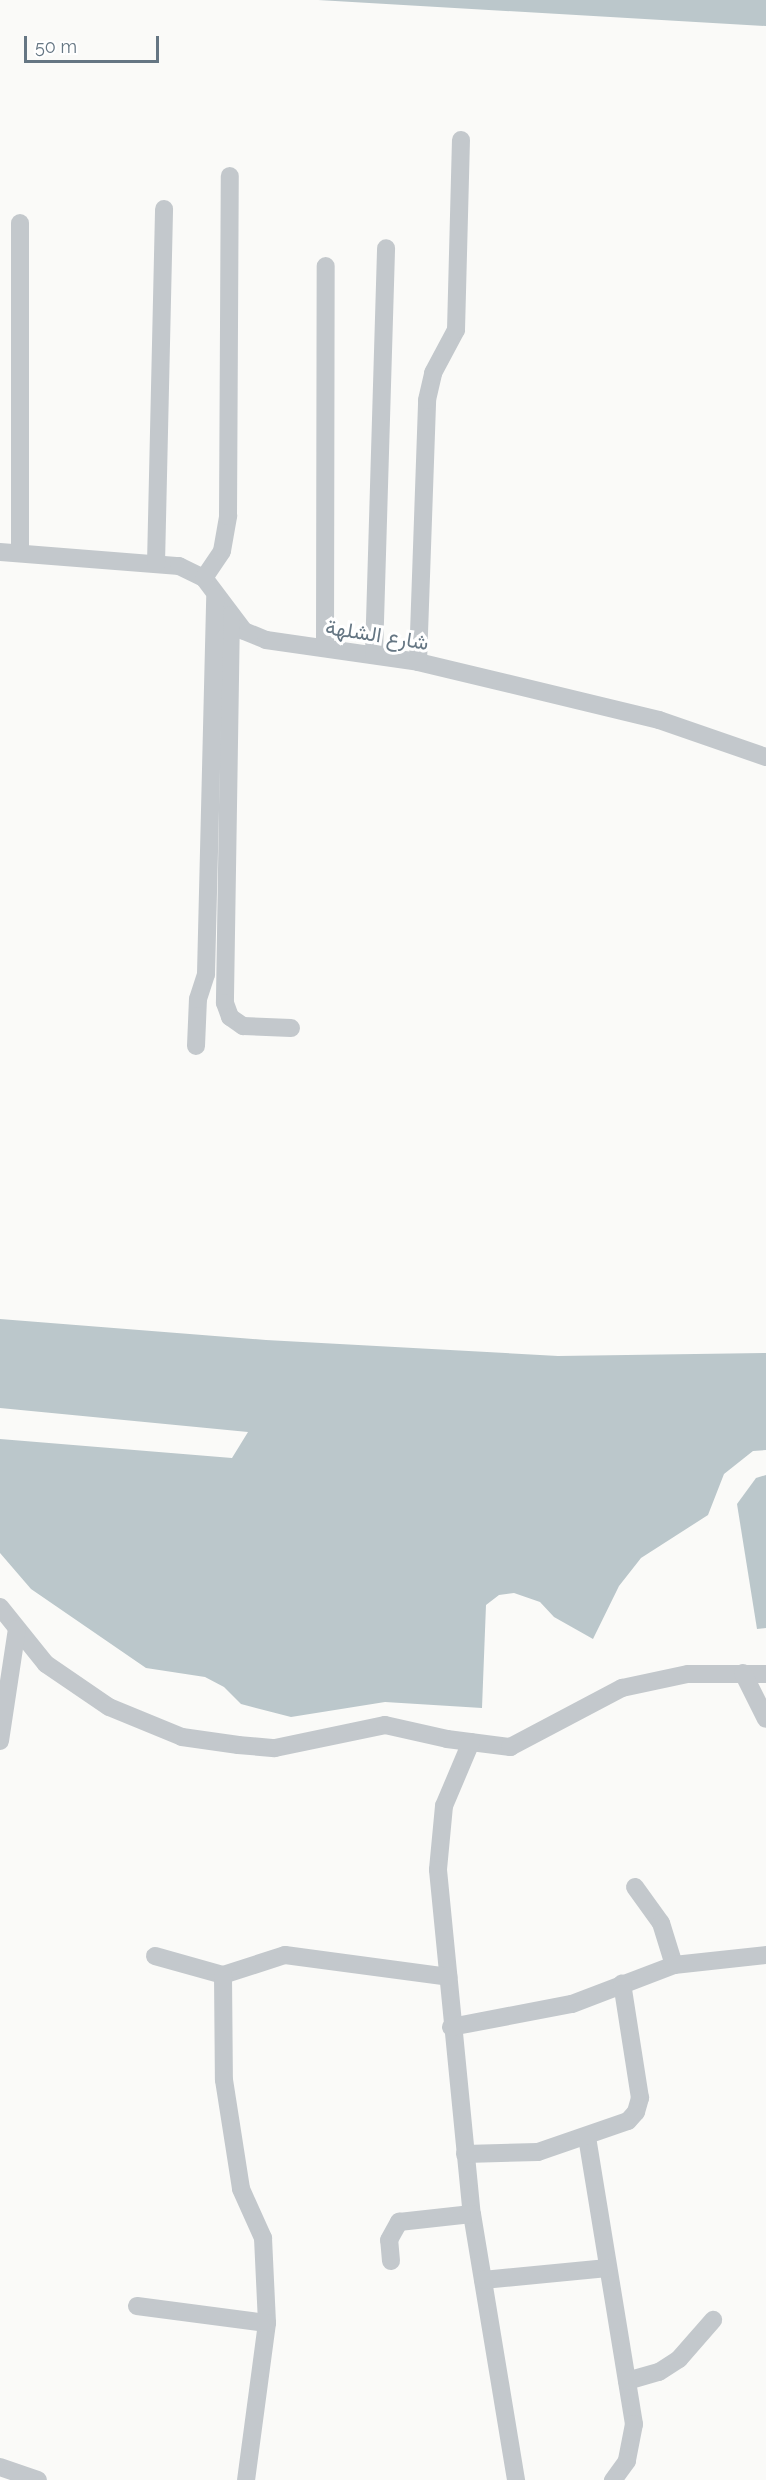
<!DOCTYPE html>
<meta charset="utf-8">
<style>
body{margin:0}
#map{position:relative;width:766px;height:2480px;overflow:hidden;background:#fafaf8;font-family:Raleway,Vazirmatn,sans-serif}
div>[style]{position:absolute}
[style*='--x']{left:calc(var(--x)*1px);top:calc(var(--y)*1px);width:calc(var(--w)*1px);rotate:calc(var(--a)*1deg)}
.water>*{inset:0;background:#bbc7cb}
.street>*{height:18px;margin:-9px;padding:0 9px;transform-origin:9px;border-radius:9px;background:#c3c8cc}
span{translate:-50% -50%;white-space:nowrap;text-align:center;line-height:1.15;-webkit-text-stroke:6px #fff;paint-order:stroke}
.street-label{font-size:21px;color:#657683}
.scale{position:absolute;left:24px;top:36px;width:135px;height:27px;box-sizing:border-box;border:3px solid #657683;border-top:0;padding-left:8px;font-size:18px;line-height:21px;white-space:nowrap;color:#657683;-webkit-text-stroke:4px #fff;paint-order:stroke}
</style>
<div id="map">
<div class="water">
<div style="clip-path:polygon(318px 0,766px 0,766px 26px)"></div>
<div style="clip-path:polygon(0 1319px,266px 1340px,558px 1356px,766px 1353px,766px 1450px,753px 1451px,724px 1474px,708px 1515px,641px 1558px,619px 1586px,593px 1639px,554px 1617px,540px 1602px,514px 1593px,499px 1595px,486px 1605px,482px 1708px,385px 1702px,291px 1717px,241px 1704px,224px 1687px,205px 1677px,146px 1668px,31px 1589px,0 1553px,0 1439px,232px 1458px,248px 1432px,0 1408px)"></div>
<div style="clip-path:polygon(766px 1475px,766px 1628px,757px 1629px,737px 1504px,756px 1478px)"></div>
</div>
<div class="street">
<div style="--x:0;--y:552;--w:180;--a:4.5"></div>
<div style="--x:179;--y:566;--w:28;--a:26"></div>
<div style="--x:204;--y:578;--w:66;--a:53"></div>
<div style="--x:244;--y:631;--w:24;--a:22"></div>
<div style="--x:266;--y:640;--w:154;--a:8.2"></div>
<div style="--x:418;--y:662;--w:248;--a:13.5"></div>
<div style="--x:659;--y:720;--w:113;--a:19.1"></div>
<div style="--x:20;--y:553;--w:330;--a:-90"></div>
<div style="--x:156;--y:564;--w:355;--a:-88.7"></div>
<div style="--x:204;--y:578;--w:32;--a:-56"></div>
<div style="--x:222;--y:551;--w:36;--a:-80"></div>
<div style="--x:228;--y:516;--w:340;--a:-89.7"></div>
<div style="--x:231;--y:615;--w:388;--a:90.9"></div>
<div style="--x:225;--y:1003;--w:15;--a:70"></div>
<div style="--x:230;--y:1017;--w:16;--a:35"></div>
<div style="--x:243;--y:1026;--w:48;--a:2.4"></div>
<div style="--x:325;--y:648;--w:382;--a:-89.9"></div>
<div style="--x:374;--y:655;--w:407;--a:-88.3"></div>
<div style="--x:418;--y:662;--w:262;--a:-88"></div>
<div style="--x:427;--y:400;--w:28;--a:-77"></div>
<div style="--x:433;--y:373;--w:49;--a:-61.9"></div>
<div style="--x:456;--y:330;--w:190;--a:-88.5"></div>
<div style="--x:196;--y:1046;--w:47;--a:-87.6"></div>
<div style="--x:198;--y:999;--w:26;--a:-72"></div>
<div style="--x:206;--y:974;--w:377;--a:-88.6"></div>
<div style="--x:0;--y:1607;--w:73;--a:51.1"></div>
<div style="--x:46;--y:1664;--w:76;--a:34.3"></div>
<div style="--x:109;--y:1707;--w:79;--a:22.3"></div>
<div style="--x:182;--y:1737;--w:57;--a:8.1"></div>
<div style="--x:238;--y:1745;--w:37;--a:5"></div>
<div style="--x:275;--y:1748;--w:112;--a:-11.8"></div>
<div style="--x:385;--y:1725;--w:64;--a:12.7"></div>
<div style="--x:447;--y:1739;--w:64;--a:7.2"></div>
<div style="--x:510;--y:1747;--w:127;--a:-27.8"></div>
<div style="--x:622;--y:1688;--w:67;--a:-12"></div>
<div style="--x:688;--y:1674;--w:78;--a:0"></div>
<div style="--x:743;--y:1673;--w:51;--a:63.4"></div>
<div style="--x:0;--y:1741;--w:113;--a:-81.4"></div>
<div style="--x:471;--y:1742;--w:69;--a:112.9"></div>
<div style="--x:444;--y:1806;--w:64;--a:95.4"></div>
<div style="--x:438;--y:1870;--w:346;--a:84.4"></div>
<div style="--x:472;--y:2214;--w:270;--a:80.6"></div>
<div style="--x:635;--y:1887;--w:44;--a:54.2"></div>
<div style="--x:661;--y:1923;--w:44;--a:72.8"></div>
<div style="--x:155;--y:1956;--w:71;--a:15.6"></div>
<div style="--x:223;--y:1975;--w:65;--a:-17.9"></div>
<div style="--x:285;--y:1955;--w:165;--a:7.6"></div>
<div style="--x:223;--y:1975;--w:105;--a:89.5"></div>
<div style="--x:224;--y:2080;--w:110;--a:81.1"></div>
<div style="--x:241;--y:2189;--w:54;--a:65.8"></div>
<div style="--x:263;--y:2238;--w:85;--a:87.3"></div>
<div style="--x:267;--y:2323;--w:158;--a:97.6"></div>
<div style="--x:451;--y:2027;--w:123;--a:-10.8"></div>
<div style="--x:572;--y:2004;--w:109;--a:-20.9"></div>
<div style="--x:674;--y:1965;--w:93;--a:-6.2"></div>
<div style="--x:587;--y:2137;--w:291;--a:80.7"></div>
<div style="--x:634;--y:2424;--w:38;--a:101"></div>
<div style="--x:627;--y:2461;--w:24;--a:126"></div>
<div style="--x:465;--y:2154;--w:73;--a:-1.6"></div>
<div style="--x:538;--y:2152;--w:95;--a:-19"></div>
<div style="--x:628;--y:2121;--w:12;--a:-48"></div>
<div style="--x:636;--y:2112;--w:15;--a:-74"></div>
<div style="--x:640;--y:2098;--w:116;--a:-98.9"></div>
<div style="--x:391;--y:2261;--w:21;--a:-95"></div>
<div style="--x:389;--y:2240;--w:21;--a:-61"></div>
<div style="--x:399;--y:2222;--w:73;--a:-6.3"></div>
<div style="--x:483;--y:2280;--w:125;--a:-5.5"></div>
<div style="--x:137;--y:2306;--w:131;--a:7.5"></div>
<div style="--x:627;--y:2381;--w:33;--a:-16"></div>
<div style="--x:659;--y:2372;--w:24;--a:-33"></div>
<div style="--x:679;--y:2359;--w:52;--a:-48.9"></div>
<div style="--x:0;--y:2467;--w:40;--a:18.9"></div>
</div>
<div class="street-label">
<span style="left:377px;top:635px;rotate:9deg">شارع الشلهة</span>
</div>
<div class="scale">50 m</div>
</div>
